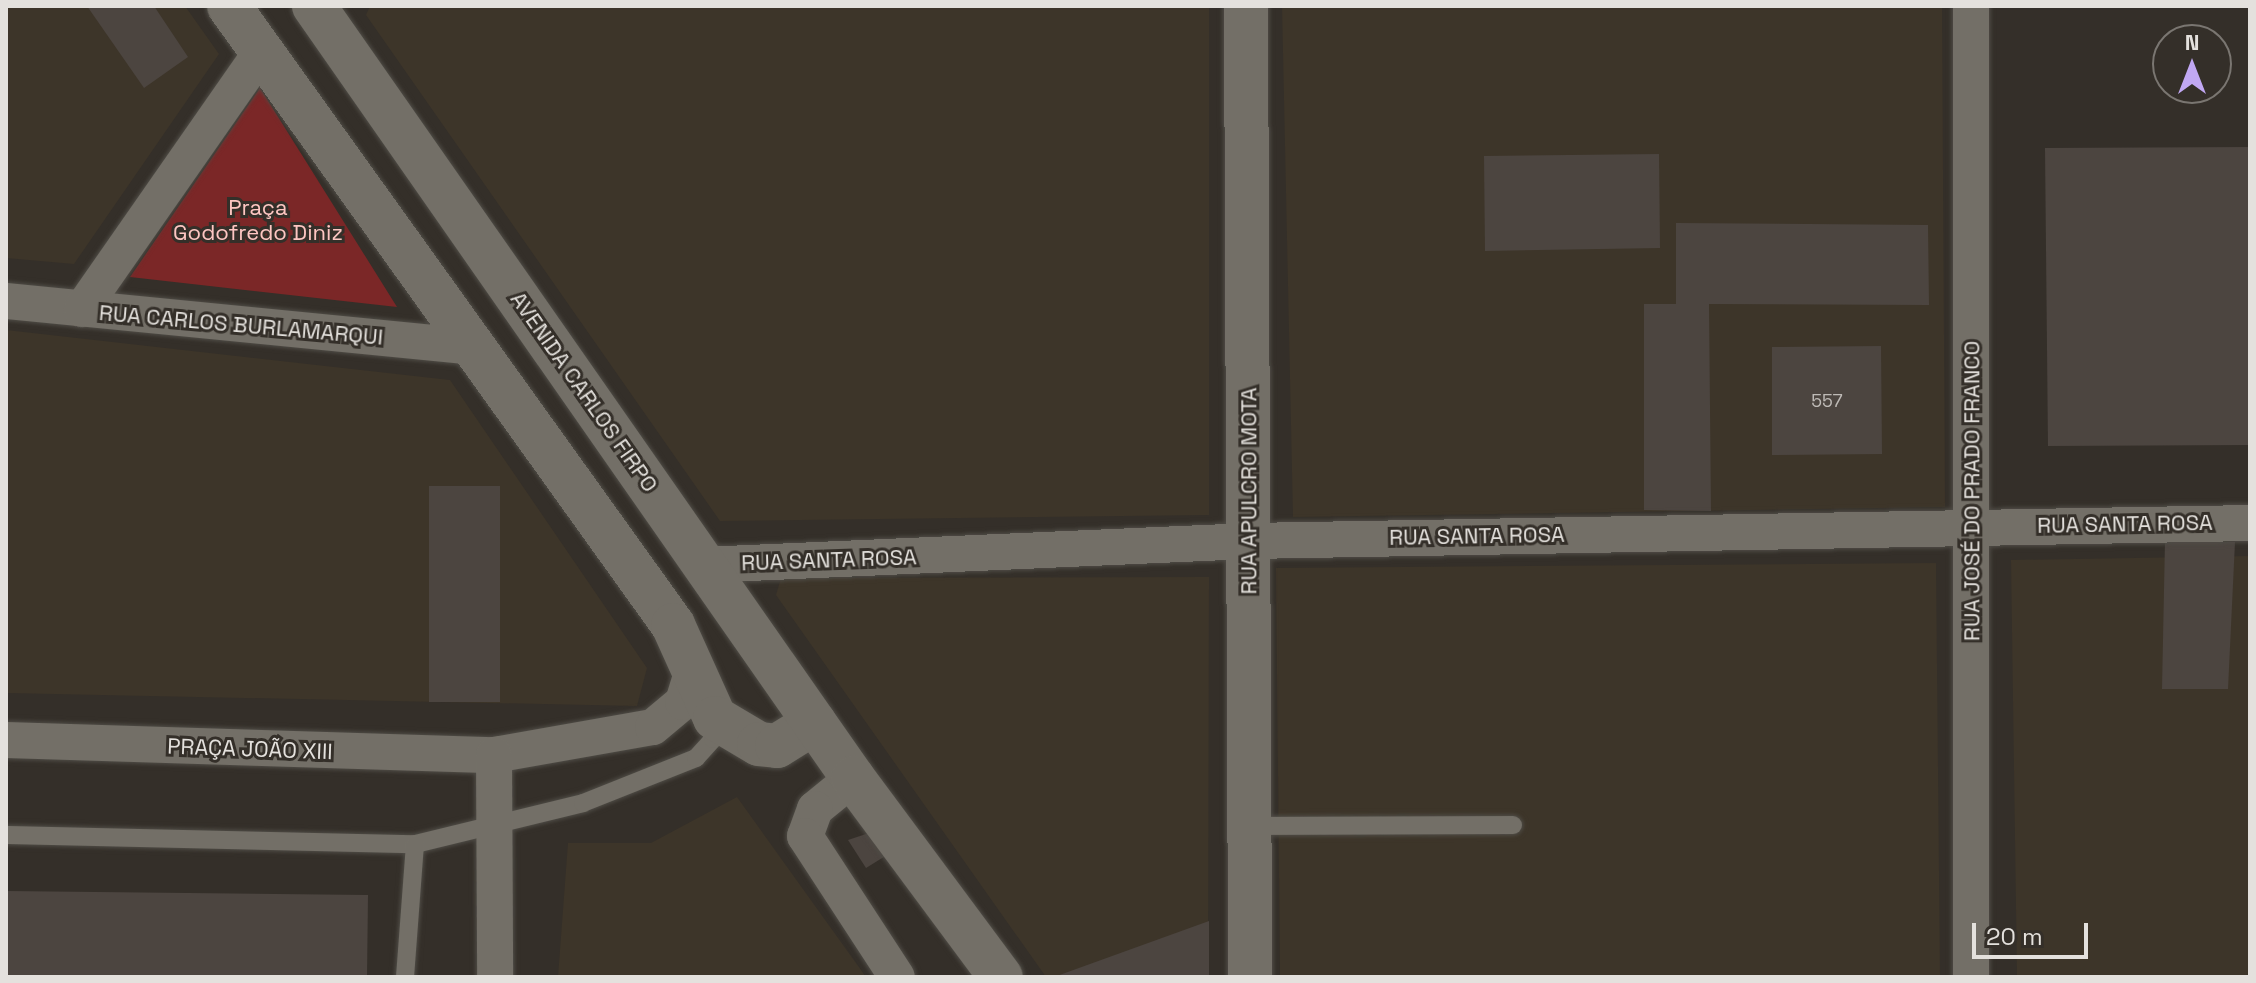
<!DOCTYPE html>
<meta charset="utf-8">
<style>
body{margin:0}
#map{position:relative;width:2256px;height:983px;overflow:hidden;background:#342f29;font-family:"Space Grotesk",sans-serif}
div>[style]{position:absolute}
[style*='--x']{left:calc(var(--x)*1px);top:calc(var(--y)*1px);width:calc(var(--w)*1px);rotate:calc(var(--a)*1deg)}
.built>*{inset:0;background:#3d3529}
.green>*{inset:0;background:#7b2727}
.building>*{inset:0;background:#4c4540}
.roads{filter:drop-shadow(0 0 2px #4f4c46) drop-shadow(0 0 2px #4f4c46)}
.lane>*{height:18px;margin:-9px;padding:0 9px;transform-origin:9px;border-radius:9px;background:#736f67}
.street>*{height:36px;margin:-18px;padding:0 18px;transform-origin:18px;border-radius:18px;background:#736f67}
.secondary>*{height:44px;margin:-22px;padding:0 22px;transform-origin:22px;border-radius:22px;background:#736f67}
span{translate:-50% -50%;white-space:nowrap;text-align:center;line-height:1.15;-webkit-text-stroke:6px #342f29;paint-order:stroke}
.number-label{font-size:18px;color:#bebab6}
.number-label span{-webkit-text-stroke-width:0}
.park-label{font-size:22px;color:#fec6c2}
.street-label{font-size:22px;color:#e4e1dd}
.frame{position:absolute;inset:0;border:8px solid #e4e1dd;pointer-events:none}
.north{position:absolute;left:2152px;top:24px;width:80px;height:80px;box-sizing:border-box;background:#342f29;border:2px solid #7a7671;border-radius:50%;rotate:0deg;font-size:22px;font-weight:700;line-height:32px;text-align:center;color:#e4e1dd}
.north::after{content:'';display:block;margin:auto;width:28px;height:36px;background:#c1a8f3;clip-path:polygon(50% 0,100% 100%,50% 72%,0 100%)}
.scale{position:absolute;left:1972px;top:923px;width:116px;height:36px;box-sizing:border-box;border:4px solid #e4e1dd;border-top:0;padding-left:10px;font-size:24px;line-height:28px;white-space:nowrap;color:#e4e1dd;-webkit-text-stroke:6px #342f29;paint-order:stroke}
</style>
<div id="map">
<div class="built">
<div style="clip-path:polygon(6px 6px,185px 6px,219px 54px,74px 264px,6px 258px)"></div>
<div style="clip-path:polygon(370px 6px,1209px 6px,1209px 515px,720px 521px,366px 15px)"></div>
<div style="clip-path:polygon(1282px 6px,1942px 6px,1945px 507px,1293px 517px)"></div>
<div style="clip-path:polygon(6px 330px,450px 380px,647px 668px,637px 706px,6px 693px)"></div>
<div style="clip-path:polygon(2250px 556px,2250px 977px,2017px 977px,2011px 560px)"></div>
<div style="clip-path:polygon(1936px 563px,1940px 977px,1280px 977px,1276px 568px)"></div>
<div style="clip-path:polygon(1209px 577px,1208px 977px,1046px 977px,776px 595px,781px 578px)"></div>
<div style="clip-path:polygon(737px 797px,866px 977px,558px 977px,568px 843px,651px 843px)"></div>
</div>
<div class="green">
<div style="clip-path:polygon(260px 88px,397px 307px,130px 277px)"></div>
</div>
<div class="building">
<div style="clip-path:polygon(87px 6px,154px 6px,188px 57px,144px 88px)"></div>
<div style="clip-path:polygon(2250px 147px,2250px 445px,2048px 446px,2045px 148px)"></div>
<div style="clip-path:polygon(1659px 154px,1660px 248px,1485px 251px,1484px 156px)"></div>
<div style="clip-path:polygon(1676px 223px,1928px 225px,1929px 305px,1709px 304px,1711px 511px,1644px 510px,1644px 304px,1676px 304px)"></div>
<div style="clip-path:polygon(1881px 346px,1882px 454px,1772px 455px,1772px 347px)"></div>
<div style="clip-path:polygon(429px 486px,500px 486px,500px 702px,429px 702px)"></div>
<div style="clip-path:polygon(2165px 541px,2235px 542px,2228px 689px,2162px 689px)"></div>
<div style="clip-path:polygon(872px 832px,887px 855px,866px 868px,848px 840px)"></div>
<div style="clip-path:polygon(6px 891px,368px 895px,367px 977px,6px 977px)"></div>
<div style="clip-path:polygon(1209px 921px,1209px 977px,1054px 977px)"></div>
</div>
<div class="roads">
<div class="lane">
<div style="--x:1250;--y:826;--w:263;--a:-0.2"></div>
<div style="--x:6;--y:835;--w:409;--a:1.3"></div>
<div style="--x:415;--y:844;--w:173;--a:-13.7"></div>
<div style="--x:583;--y:803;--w:122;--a:-21.7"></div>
<div style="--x:696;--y:758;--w:25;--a:-48"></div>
<div style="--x:713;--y:739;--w:20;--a:-87"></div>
<div style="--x:405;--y:977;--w:133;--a:-85.7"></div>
</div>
<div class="street">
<div style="--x:6;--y:301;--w:472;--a:5.6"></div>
<div style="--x:82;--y:309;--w:315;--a:-55.1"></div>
<div style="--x:704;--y:565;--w:547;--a:-2.52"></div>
<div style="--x:1250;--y:541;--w:1000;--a:-1.03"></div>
<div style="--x:6;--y:740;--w:488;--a:1.8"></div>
<div style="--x:494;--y:755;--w:161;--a:-10"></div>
<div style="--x:653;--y:727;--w:39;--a:-40"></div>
<div style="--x:683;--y:702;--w:27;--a:-73"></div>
<div style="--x:494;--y:755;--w:222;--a:89.7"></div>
<div style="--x:853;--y:778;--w:49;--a:140.8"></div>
<div style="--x:815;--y:809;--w:29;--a:110"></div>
<div style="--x:805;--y:836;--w:168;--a:56.9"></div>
<div style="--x:1971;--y:977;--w:971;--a:-90"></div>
</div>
<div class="secondary">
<div style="--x:229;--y:6;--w:762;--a:54.35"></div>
<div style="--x:673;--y:625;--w:102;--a:65.7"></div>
<div style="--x:715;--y:718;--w:51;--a:30.6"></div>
<div style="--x:759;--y:744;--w:18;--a:6"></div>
<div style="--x:777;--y:746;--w:44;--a:-31.9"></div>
<div style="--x:314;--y:6;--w:942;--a:55.08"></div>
<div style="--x:853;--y:778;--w:248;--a:53.4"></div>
<div style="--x:1246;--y:6;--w:971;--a:89.76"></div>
</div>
</div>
<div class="number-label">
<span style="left:1827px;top:401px">557</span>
</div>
<div class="park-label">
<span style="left:258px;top:220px">Praça<br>Godofredo Diniz</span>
</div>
<div class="street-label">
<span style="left:241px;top:325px;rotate:5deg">RUA CARLOS BURLAMARQUI</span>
<span style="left:584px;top:392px;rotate:55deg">AVENIDA CARLOS FIRPO</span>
<span style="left:1249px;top:491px;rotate:-90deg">RUA APULCRO MOTA</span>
<span style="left:1972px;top:491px;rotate:-90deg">RUA JOSÉ DO PRADO FRANCO</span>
<span style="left:2125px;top:524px;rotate:-1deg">RUA SANTA ROSA</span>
<span style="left:1477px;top:536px;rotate:-1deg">RUA SANTA ROSA</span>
<span style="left:829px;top:560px;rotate:-2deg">RUA SANTA ROSA</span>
<span style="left:250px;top:749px;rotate:2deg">PRAÇA JOÃO XIII</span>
</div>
<div class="frame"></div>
<div class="north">N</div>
<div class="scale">20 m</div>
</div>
